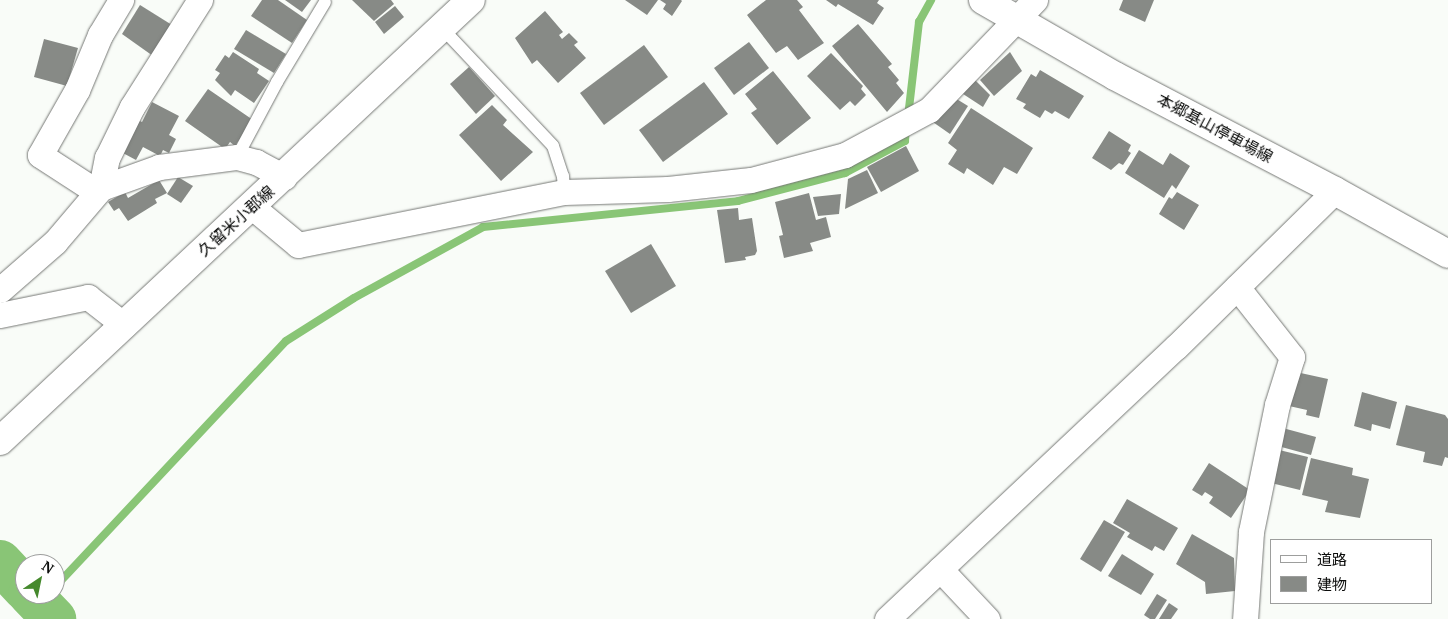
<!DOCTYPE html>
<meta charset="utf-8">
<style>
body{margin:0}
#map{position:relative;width:1448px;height:619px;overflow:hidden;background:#f9fcf8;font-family:"PT Serif","Noto Sans JP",serif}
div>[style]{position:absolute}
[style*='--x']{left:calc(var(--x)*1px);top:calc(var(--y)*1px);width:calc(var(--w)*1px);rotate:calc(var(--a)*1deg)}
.stream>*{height:8px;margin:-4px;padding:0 4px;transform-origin:4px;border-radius:4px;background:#89c576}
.river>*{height:44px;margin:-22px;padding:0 22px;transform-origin:22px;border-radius:22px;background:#89c576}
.building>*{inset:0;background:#878a86}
.roads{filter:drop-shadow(0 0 1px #767875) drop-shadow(0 0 1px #767875)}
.service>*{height:12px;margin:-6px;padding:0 6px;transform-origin:6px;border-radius:6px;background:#fff}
.minor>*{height:25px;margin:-12.5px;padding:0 12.5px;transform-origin:12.5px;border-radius:12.5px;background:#fff}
.secondary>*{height:28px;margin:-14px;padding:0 14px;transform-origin:14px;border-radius:14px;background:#fff}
.primary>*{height:28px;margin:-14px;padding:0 14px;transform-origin:14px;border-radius:14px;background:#fff}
span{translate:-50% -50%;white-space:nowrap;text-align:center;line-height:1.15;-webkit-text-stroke:4px #fff;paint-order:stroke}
.street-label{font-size:16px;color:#0b0c0b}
.legend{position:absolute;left:1270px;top:539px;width:162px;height:65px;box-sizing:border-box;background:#fff;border:1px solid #9d9e9d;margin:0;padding:6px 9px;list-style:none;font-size:15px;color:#0b0c0b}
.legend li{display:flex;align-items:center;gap:10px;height:25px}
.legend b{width:25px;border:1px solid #9d9e9d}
.north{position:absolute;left:15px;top:554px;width:50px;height:50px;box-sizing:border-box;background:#fff;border:1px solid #9d9e9d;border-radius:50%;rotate:34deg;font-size:14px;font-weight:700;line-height:20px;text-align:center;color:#0b0c0b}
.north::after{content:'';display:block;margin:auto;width:18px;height:22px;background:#45892d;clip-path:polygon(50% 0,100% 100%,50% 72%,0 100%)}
</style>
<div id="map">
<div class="stream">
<div style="--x:908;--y:117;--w:96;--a:-83.4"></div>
<div style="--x:919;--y:22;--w:25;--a:-61"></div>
<div style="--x:55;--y:587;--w:337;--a:-46.8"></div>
<div style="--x:286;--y:341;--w:80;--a:-32.3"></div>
<div style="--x:354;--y:298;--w:147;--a:-28.8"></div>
<div style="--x:483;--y:227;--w:256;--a:-5.8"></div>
<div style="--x:738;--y:201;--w:111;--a:-14.7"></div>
<div style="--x:845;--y:173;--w:68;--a:-28.1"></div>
<div style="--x:905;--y:141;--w:13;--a:-86"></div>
<div style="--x:39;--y:604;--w:14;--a:-45"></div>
</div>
<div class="river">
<div style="--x:0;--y:562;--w:37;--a:47"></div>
<div style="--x:30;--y:594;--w:35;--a:46"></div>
</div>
<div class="building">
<div style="clip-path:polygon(262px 0,278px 0,307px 20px,292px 43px,251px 16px)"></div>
<div style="clip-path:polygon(285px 0,311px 0,302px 12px)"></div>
<div style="clip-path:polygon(352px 0,391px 0,394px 4px,374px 21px)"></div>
<div style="clip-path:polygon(625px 0,658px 0,647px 15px)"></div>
<div style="clip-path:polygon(660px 0,681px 0,682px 1px,672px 16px,663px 9px,666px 4px)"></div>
<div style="clip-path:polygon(766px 0,797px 0,803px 7px,799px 10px,824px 43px,798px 60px,787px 46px,776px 53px,747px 15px)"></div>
<div style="clip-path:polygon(826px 0,879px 0,877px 3px,884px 8px,873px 25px,838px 4px,836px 7px)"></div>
<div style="clip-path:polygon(1123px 0,1154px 0,1145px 22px,1119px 10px)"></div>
<div style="clip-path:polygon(140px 5px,172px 25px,153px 56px,122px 34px)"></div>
<div style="clip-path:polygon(395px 6px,404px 17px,384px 34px,375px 22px)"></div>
<div style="clip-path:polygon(545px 11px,563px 32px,559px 35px,562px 39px,569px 33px,578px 42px,574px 45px,586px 58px,558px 83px,537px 60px,532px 64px,515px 38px)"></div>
<div style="clip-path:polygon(858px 24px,892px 64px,888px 67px,899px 80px,896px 83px,904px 93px,887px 112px,832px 46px)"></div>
<div style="clip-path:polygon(246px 30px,286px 54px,274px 73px,234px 49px)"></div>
<div style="clip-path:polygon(44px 39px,78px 48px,67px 86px,34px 77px)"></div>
<div style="clip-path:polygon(749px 42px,769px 68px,734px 95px,714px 68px)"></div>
<div style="clip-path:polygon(644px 45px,668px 77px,604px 125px,580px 93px)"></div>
<div style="clip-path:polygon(233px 52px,259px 69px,257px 73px,269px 81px,254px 103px,235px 90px,231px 96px,215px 80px,220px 73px,215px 70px,225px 55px,229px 58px)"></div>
<div style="clip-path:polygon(1010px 52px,1022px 71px,994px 96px,980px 80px)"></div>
<div style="clip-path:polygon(831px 53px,863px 86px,861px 89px,866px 95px,855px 106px,850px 101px,840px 110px,807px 76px)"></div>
<div style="clip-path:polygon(469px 67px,495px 96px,476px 114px,450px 84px)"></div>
<div style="clip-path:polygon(1040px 70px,1084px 96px,1069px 119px,1055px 111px,1052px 114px,1045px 110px,1040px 118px,1023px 108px,1026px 104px,1016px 99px,1031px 74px,1036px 77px)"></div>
<div style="clip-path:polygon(773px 71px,811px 118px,777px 145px,751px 113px,757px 109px,745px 94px)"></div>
<div style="clip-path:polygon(971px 76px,990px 95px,983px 107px,960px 92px)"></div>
<div style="clip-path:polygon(704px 82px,728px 114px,663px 162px,639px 130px)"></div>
<div style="clip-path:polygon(208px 89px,253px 120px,235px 146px,230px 142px,225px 149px,185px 121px)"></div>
<div style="clip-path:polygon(955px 98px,968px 106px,950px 134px,930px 120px)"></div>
<div style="clip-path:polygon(152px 102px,179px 116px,169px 135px,176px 139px,169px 153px,163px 150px,160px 156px,143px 147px,136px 160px,121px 152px,138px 120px,142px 122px)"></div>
<div style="clip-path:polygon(492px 105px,507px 120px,503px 125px,533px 152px,501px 181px,459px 135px)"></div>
<div style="clip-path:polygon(971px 108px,1033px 148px,1017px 174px,1004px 167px,993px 185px,967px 168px,964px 174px,948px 164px,957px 150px,948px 143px)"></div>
<div style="clip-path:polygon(1109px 131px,1131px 145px,1128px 151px,1131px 153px,1123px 165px,1119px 163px,1111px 170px,1092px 158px)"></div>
<div style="clip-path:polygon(906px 146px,919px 171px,881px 192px,867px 167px)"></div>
<div style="clip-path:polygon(1139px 150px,1163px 165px,1170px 153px,1190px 166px,1176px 189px,1172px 185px,1164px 198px,1125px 173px)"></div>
<div style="clip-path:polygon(867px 170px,878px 193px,845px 209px,848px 179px)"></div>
<div style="clip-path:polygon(178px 177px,193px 186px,181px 203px,167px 194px)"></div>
<div style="clip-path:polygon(159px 180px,167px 193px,155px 199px,157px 203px,128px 221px,119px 208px,114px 211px,108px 202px,125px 192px,128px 198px)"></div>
<div style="clip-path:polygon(1177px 192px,1199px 205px,1184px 230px,1159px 214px,1169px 197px,1172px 199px)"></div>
<div style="clip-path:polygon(809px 193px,816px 220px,826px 217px,831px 237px,810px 243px,813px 251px,784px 258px,779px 236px,783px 235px,775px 202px)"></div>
<div style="clip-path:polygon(841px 194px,839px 214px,818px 216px,813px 197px)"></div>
<div style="clip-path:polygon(738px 208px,739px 220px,752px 218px,757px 251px,755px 255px,745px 257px,746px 260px,725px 263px,717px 210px)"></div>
<div style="clip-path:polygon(651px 244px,676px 286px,631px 313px,605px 271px)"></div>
<div style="clip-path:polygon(1296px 372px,1328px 379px,1319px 418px,1306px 415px,1307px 410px,1289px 406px)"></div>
<div style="clip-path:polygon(1362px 392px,1397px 402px,1390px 429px,1372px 424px,1371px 431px,1354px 426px)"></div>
<div style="clip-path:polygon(1406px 405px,1445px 415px,1448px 419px,1448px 458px,1445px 457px,1442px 466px,1423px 462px,1425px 452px,1396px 445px)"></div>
<div style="clip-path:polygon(1279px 427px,1316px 437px,1311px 455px,1274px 445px)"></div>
<div style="clip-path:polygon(1275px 449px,1308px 457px,1300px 490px,1267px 482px)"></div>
<div style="clip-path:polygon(1311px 458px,1353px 468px,1352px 475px,1369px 479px,1360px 518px,1325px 512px,1328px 501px,1302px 495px)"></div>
<div style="clip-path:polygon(1209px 463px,1250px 490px,1231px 518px,1209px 503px,1213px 497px,1205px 492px,1202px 496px,1192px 490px)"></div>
<div style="clip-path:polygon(1127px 499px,1178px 528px,1164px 551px,1155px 546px,1152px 551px,1127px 537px,1130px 533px,1113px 523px)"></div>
<div style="clip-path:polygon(1104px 520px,1125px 532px,1101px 572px,1080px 559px)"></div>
<div style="clip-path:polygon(1192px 534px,1234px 558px,1235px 591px,1206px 594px,1205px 582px,1176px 564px)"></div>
<div style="clip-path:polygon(1122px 554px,1154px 574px,1141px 595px,1108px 576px)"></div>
<div style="clip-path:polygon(1157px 594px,1167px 600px,1155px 619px,1150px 619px,1144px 615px)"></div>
<div style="clip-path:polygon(1169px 603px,1178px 609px,1171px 619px,1159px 619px)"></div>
</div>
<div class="roads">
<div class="service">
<div style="--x:441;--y:27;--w:163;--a:46.7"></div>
<div style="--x:553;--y:146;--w:32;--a:72"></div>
<div style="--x:563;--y:176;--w:16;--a:86"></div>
<div style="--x:237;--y:157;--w:85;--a:-61.9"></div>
<div style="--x:277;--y:82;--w:93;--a:-59"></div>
</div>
<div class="minor">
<div style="--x:101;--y:188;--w:62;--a:-19.9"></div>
<div style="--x:159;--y:167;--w:79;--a:-7.3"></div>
<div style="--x:237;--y:157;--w:20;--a:15"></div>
<div style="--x:256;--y:162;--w:32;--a:28"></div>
<div style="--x:97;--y:192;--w:68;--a:-147"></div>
<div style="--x:40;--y:155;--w:75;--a:-60.4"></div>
<div style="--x:77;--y:90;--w:60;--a:-67.3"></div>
<div style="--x:100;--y:35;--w:41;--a:-59"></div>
<div style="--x:251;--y:206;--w:61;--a:39.7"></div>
<div style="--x:298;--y:245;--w:271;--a:-11.3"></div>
<div style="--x:564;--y:192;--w:104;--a:-1.7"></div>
<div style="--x:668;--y:189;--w:83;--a:-6.2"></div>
<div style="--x:751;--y:180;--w:97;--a:-14.9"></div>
<div style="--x:845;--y:155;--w:95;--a:-28.2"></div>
<div style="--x:929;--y:110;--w:153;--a:-46.1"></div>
<div style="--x:1237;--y:287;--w:89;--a:51.8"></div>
<div style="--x:1292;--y:357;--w:50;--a:107.4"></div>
<div style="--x:1277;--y:405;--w:130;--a:101.6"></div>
<div style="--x:1251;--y:532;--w:87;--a:93.9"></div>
<div style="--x:0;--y:290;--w:73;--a:-41.1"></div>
<div style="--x:55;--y:242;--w:71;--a:-49.6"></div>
<div style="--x:101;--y:188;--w:31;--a:-79"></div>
<div style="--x:107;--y:158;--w:57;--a:-63.9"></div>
<div style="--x:132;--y:107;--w:127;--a:-57.6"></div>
<div style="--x:0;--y:315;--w:90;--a:-11.6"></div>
<div style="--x:88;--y:297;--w:46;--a:37.9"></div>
<div style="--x:940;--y:569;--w:69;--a:46.8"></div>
<div style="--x:887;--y:619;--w:397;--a:-43.3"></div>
<div style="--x:1176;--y:347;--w:223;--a:-44.5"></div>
</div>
<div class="secondary">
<div style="--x:983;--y:0;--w:152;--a:29.9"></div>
<div style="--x:1115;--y:76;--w:248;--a:27.6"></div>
<div style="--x:1335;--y:191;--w:129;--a:29.1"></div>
</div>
<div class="primary">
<div style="--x:0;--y:441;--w:645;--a:-43.12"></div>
</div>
</div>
<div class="street-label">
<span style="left:1215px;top:128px;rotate:28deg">本郷基山停車場線</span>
<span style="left:236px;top:221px;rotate:-42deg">久留米小郡線</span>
</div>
<ul class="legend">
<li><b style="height:6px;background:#fff"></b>道路</li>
<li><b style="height:14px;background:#878a86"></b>建物</li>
</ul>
<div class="north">N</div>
</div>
